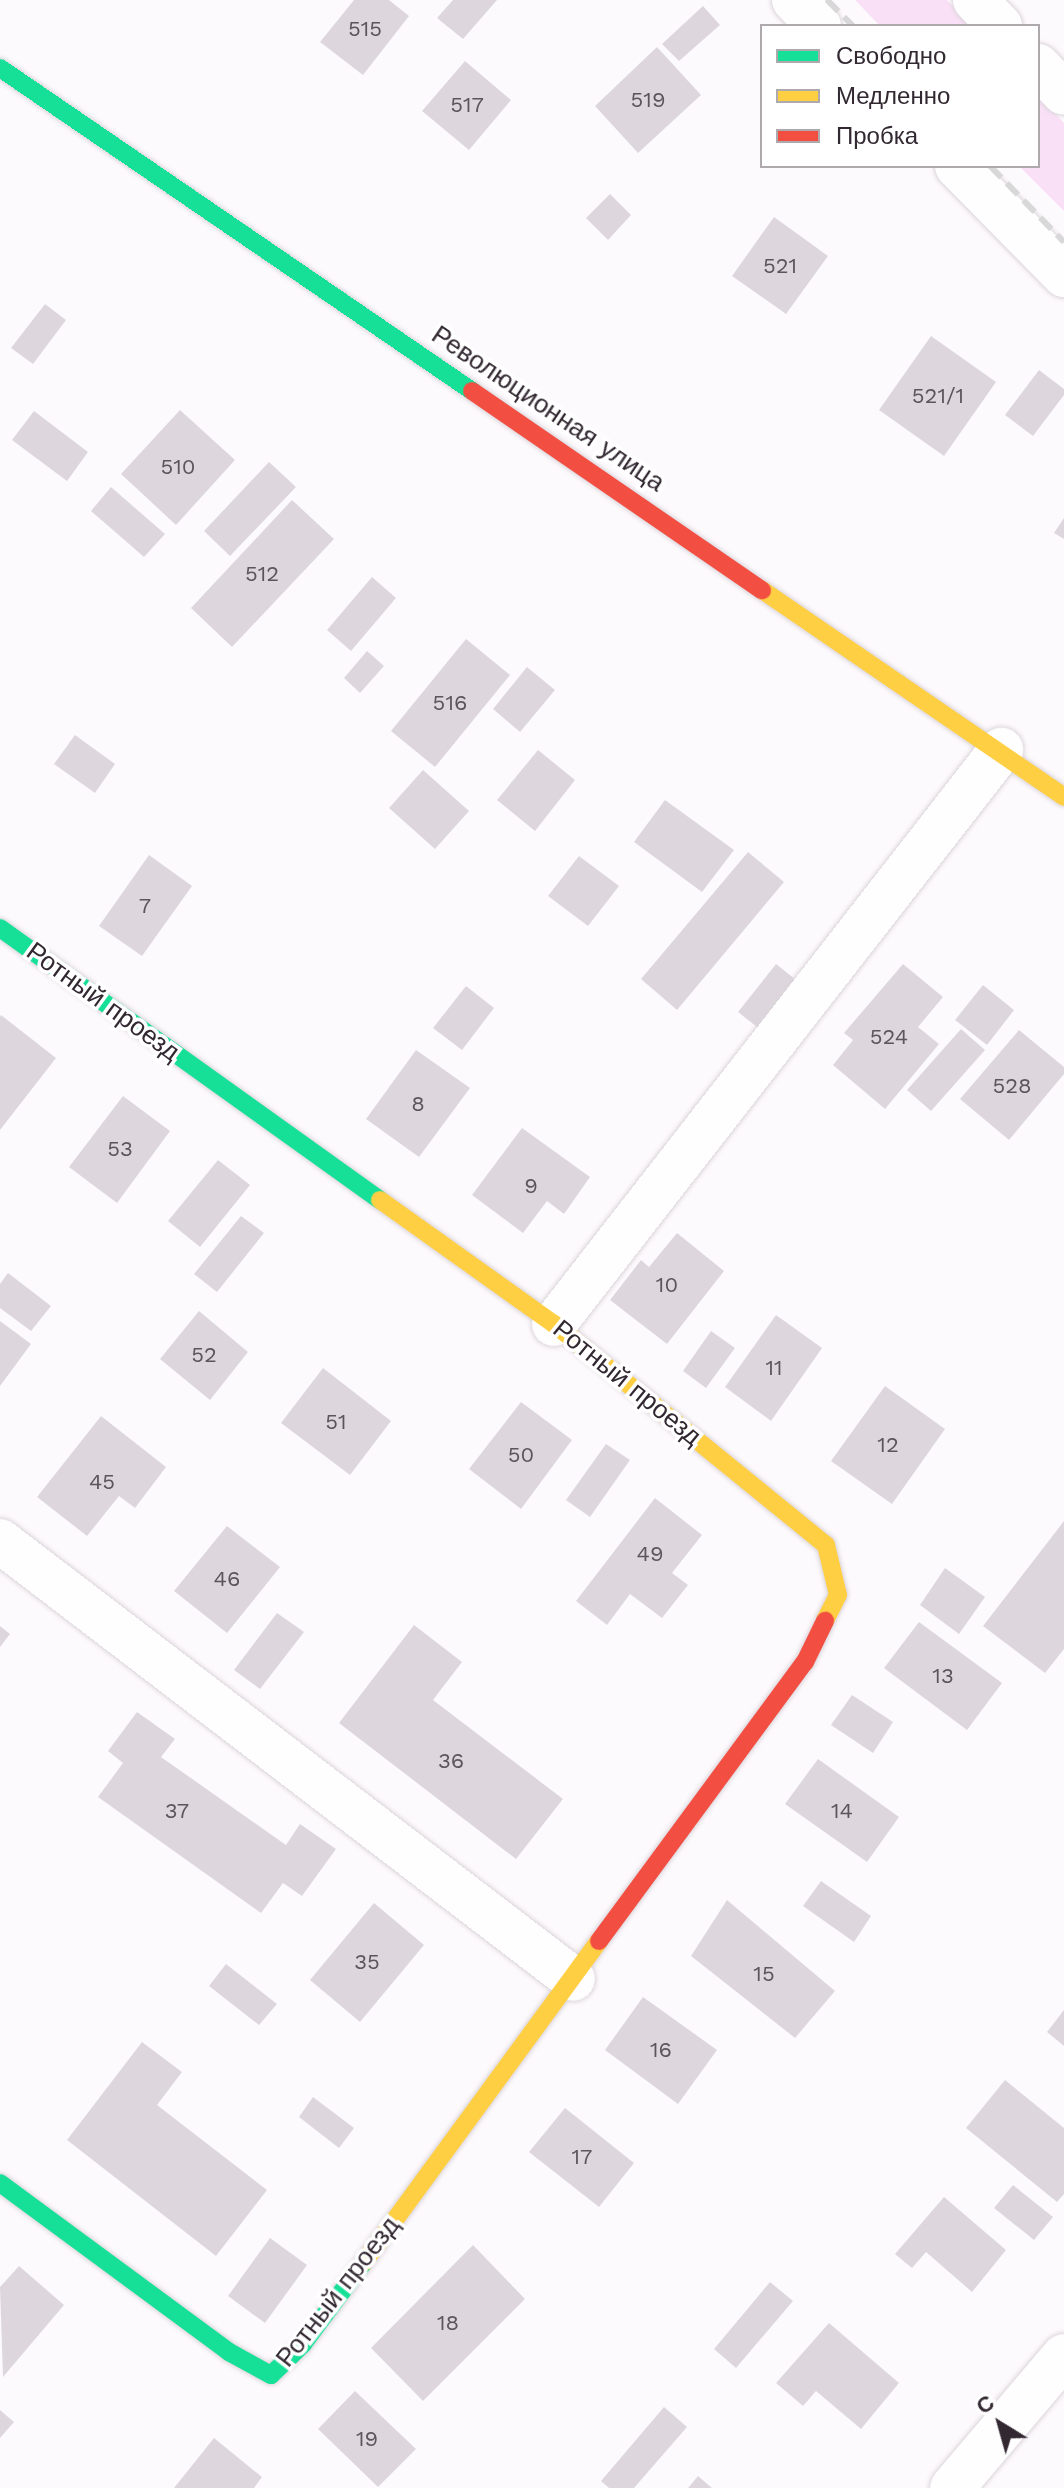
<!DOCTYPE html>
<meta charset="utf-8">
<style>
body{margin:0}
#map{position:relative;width:1064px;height:2488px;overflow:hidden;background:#fdfafd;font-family:"Work Sans",sans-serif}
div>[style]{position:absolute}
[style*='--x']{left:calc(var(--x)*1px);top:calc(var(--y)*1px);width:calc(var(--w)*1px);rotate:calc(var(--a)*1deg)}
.green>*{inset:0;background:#fae0f7}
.building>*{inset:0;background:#ddd7dd}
.roads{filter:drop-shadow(0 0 2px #dbd5da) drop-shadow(0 0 2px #dbd5da)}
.street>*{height:44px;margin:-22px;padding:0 22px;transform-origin:22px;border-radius:22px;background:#fffeff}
.fast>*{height:18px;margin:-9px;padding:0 9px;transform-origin:9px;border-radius:9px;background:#16e098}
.slow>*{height:18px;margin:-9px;padding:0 9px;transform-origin:9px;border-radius:9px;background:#ffcf43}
.jam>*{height:18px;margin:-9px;padding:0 9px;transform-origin:9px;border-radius:9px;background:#f24e42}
.rail>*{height:6px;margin-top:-3px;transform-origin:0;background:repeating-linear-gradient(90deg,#d9d8d9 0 16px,transparent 0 24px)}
span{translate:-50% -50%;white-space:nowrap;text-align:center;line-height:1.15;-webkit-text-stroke:7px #fff;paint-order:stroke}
.number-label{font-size:22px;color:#5d545c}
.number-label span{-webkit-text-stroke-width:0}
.street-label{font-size:26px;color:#322831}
.legend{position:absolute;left:760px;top:24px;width:280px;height:144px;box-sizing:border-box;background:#fff;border:2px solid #ada9ad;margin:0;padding:10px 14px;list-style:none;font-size:24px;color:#322831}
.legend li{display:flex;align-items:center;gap:16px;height:40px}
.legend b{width:40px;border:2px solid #ada9ad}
.north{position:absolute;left:960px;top:2384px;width:80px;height:80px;-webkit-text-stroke:6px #fff;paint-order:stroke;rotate:323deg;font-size:22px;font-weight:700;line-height:32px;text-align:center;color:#322831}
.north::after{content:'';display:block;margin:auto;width:28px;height:36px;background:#322831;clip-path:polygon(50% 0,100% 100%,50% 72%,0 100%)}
</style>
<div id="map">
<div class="green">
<div style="clip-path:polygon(855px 0,947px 0,972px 26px,880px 26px)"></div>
<div style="clip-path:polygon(1038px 95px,1064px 123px,1064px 211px,1019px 166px,1038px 166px)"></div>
</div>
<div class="building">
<div style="clip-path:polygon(354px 0,389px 0,409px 16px,363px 75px,320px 42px)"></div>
<div style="clip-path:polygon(453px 0,497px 0,463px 39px,437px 18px)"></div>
<div style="clip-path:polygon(703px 6px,720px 25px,679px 61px,662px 44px)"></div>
<div style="clip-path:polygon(657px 47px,701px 95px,638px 153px,595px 106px)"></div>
<div style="clip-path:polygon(465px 61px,511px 100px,469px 150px,422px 111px)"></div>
<div style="clip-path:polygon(610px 194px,631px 215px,608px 240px,586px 218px)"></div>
<div style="clip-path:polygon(774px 217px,828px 256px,786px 314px,732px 276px)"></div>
<div style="clip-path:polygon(45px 304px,66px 320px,33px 364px,11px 348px)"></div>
<div style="clip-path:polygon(931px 336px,996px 382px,944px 456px,879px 410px)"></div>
<div style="clip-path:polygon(1039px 370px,1064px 389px,1064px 395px,1033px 436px,1005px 415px)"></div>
<div style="clip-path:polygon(180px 410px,235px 460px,176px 525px,121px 474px)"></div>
<div style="clip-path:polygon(34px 411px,88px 452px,67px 481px,12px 440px)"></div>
<div style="clip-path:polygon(269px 462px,296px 487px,230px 556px,204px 531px)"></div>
<div style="clip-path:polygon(111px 487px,165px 534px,144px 557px,91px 511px)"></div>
<div style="clip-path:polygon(292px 500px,334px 539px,232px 647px,191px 608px)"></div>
<div style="clip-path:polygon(1064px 518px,1064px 539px,1054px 533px)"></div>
<div style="clip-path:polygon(372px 577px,396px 598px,351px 651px,327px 630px)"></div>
<div style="clip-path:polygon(466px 639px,510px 675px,435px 767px,391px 731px)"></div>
<div style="clip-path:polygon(367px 651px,384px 666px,360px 693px,344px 678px)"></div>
<div style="clip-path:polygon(527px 667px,555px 690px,520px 732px,493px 709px)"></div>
<div style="clip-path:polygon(75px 735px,115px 764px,95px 793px,54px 764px)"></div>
<div style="clip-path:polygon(538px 750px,575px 780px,535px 831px,497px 800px)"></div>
<div style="clip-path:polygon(423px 770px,469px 811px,435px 849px,389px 808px)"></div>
<div style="clip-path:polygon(665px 800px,734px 850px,702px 892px,634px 842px)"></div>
<div style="clip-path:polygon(748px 852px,784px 882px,677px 1010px,641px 979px)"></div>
<div style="clip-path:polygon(149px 855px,192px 886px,142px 956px,99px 926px)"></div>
<div style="clip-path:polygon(579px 856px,619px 886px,588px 926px,548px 896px)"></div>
<div style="clip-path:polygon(776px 964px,800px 983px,762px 1031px,738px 1012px)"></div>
<div style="clip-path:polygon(903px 964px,943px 997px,918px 1027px,939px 1044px,885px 1109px,833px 1065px,853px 1040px,844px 1033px)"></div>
<div style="clip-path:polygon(983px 985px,1014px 1010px,987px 1045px,955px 1020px)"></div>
<div style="clip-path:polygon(466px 986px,494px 1008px,462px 1050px,433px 1028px)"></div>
<div style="clip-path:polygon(1px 1015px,56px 1058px,0 1130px,0 1017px)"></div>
<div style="clip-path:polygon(961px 1029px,985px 1050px,931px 1111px,907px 1090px)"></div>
<div style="clip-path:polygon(1019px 1030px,1064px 1067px,1064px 1074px,1009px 1140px,960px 1099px)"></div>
<div style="clip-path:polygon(416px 1050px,470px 1088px,419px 1157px,366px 1119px)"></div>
<div style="clip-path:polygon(123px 1096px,170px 1131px,117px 1203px,69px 1167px)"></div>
<div style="clip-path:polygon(522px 1128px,590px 1177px,564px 1214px,547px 1201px,523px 1233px,472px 1195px)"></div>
<div style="clip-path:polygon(218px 1160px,250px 1185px,200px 1247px,168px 1221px)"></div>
<div style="clip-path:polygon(241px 1216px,264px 1233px,217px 1292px,194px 1274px)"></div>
<div style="clip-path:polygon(677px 1233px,724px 1271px,667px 1344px,610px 1300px,641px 1260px,649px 1267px)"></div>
<div style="clip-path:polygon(8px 1273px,51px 1306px,31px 1331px,0 1308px,0 1284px)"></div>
<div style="clip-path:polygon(199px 1311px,248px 1352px,210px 1400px,160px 1359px)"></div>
<div style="clip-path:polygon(776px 1315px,822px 1348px,771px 1421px,725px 1387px)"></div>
<div style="clip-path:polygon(0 1321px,31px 1344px,0 1386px)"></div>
<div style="clip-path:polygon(711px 1331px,735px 1348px,706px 1388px,683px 1371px)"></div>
<div style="clip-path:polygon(323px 1368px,391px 1421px,350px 1475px,281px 1423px)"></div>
<div style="clip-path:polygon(885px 1386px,945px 1429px,892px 1504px,831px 1461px)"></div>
<div style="clip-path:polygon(521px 1402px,572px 1440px,521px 1509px,469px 1469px)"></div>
<div style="clip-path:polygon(101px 1416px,166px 1467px,135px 1508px,119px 1496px,87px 1536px,37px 1497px)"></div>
<div style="clip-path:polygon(606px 1444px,630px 1460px,590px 1517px,566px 1500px)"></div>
<div style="clip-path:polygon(655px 1498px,702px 1535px,672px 1573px,688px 1585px,662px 1618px,630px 1594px,607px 1625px,576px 1601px)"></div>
<div style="clip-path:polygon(1064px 1521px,1064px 1649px,1045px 1673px,983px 1626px)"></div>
<div style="clip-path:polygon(227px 1526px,280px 1567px,227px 1633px,174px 1591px)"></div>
<div style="clip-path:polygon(945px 1568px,985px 1597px,959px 1634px,920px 1605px)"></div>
<div style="clip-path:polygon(277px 1613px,304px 1632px,260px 1689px,234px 1670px)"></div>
<div style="clip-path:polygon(919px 1622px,1002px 1683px,967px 1730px,884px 1668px)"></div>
<div style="clip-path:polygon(414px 1625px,462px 1662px,433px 1700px,563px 1799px,516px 1859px,339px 1723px)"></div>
<div style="clip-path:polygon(0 1626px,10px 1634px,0 1647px)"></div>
<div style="clip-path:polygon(852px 1695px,893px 1722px,873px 1753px,831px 1725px)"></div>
<div style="clip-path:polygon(137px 1712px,175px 1739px,161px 1757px,286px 1845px,300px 1824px,336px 1849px,302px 1896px,283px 1883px,261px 1913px,98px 1797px,123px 1763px,108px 1751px)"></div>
<div style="clip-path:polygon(818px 1759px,899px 1817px,867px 1862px,785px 1804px)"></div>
<div style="clip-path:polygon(821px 1881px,871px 1916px,854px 1942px,803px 1906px)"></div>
<div style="clip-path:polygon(727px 1900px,835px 1991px,795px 2038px,691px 1956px)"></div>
<div style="clip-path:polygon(374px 1903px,424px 1945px,360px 2022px,310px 1980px)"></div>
<div style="clip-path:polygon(226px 1964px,277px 2004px,259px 2025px,209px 1986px)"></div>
<div style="clip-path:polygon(643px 1997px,717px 2050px,678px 2104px,605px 2050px)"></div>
<div style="clip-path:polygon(1064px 2010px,1064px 2046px,1047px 2032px)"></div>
<div style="clip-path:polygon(142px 2042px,182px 2072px,157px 2105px,267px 2190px,216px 2256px,67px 2140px)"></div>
<div style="clip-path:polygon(1005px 2080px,1064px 2128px,1064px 2194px,1057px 2202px,966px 2128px)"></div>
<div style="clip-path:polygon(313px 2097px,354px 2128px,339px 2148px,299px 2117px)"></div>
<div style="clip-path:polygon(565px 2108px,634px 2163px,599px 2207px,529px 2152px)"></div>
<div style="clip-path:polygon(1013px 2185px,1053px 2217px,1034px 2240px,994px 2208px)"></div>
<div style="clip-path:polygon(944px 2197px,1006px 2250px,972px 2292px,926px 2252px,912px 2268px,895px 2254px)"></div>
<div style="clip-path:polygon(270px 2238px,307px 2265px,265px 2323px,228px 2296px)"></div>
<div style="clip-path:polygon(473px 2245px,525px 2299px,423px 2401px,371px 2348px)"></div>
<div style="clip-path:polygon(19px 2266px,64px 2305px,3px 2377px,0 2287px)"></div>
<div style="clip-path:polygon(770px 2282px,793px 2301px,736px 2368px,714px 2349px)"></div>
<div style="clip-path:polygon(829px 2323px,899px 2383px,861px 2429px,816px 2391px,803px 2406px,776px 2383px)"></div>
<div style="clip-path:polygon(355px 2391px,416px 2449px,378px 2487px,318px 2429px)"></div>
<div style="clip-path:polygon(664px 2407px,687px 2427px,634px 2488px,609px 2488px,601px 2481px)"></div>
<div style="clip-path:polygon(0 2410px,14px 2422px,0 2438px)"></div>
<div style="clip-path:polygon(214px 2438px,262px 2477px,254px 2488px,174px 2488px)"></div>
<div style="clip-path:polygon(698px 2476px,712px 2488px,688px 2488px)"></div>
</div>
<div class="roads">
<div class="street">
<div style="--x:794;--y:0;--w:36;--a:46"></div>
<div style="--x:975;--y:0;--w:36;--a:46"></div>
<div style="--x:1038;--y:66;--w:37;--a:46"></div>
<div style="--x:957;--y:166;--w:153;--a:45.5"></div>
<div style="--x:554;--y:1324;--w:728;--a:-52.09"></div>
<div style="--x:0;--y:1541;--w:721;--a:37.39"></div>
<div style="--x:952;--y:2488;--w:173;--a:-49.7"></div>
</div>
<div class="fast">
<div style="--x:0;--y:68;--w:572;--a:34.38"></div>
<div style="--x:0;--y:928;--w:467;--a:35.6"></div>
<div style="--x:0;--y:2183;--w:285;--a:36.4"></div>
<div style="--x:229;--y:2352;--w:48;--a:28.7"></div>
<div style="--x:271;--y:2375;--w:45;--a:-44.1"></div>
<div style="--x:303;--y:2344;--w:102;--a:-53.4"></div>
</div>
<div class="slow">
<div style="--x:762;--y:590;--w:366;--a:34.4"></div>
<div style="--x:380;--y:1200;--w:214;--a:35.5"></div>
<div style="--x:554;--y:1324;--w:350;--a:39.1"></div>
<div style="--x:826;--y:1545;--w:51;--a:76.5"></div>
<div style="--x:838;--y:1595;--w:29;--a:117"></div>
<div style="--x:364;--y:2262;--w:398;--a:-53.8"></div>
</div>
<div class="jam">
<div style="--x:472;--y:391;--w:352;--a:34.5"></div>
<div style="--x:599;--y:1941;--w:347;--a:-53.6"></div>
<div style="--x:805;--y:1662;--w:46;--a:-64"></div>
</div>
</div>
<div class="rail">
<div style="--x:827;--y:0;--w:37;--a:45"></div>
<div style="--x:990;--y:166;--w:106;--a:45.8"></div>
</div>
<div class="number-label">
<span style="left:365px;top:29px">515</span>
<span style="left:648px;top:100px">519</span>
<span style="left:467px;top:105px">517</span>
<span style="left:780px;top:266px">521</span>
<span style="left:938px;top:396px">521/1</span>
<span style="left:178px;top:467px">510</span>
<span style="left:262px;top:574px">512</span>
<span style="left:450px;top:703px">516</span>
<span style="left:145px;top:906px">7</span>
<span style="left:889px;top:1037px">524</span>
<span style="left:1012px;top:1086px">528</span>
<span style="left:418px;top:1104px">8</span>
<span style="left:120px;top:1149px">53</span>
<span style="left:531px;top:1186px">9</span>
<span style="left:667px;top:1285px">10</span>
<span style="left:204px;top:1355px">52</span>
<span style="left:774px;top:1368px">11</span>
<span style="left:336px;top:1422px">51</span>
<span style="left:888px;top:1445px">12</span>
<span style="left:521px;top:1455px">50</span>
<span style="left:102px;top:1482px">45</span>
<span style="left:650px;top:1554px">49</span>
<span style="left:227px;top:1579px">46</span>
<span style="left:943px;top:1676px">13</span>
<span style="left:451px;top:1761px">36</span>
<span style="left:177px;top:1811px">37</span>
<span style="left:842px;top:1811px">14</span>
<span style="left:367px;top:1962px">35</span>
<span style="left:764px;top:1974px">15</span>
<span style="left:661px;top:2050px">16</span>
<span style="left:582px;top:2157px">17</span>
<span style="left:448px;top:2323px">18</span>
<span style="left:367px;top:2439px">19</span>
</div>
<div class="street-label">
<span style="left:548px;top:409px;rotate:34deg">Революционная улица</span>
<span style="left:103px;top:1002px;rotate:36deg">Ротный проезд</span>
<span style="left:627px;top:1383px;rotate:39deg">Ротный проезд</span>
<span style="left:338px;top:2292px;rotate:-52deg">Ротный проезд</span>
</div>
<ul class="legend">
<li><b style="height:10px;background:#16e098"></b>Свободно</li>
<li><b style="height:10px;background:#ffcf43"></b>Медленно</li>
<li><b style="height:10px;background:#f24e42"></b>Пробка</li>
</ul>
<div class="north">С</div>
</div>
